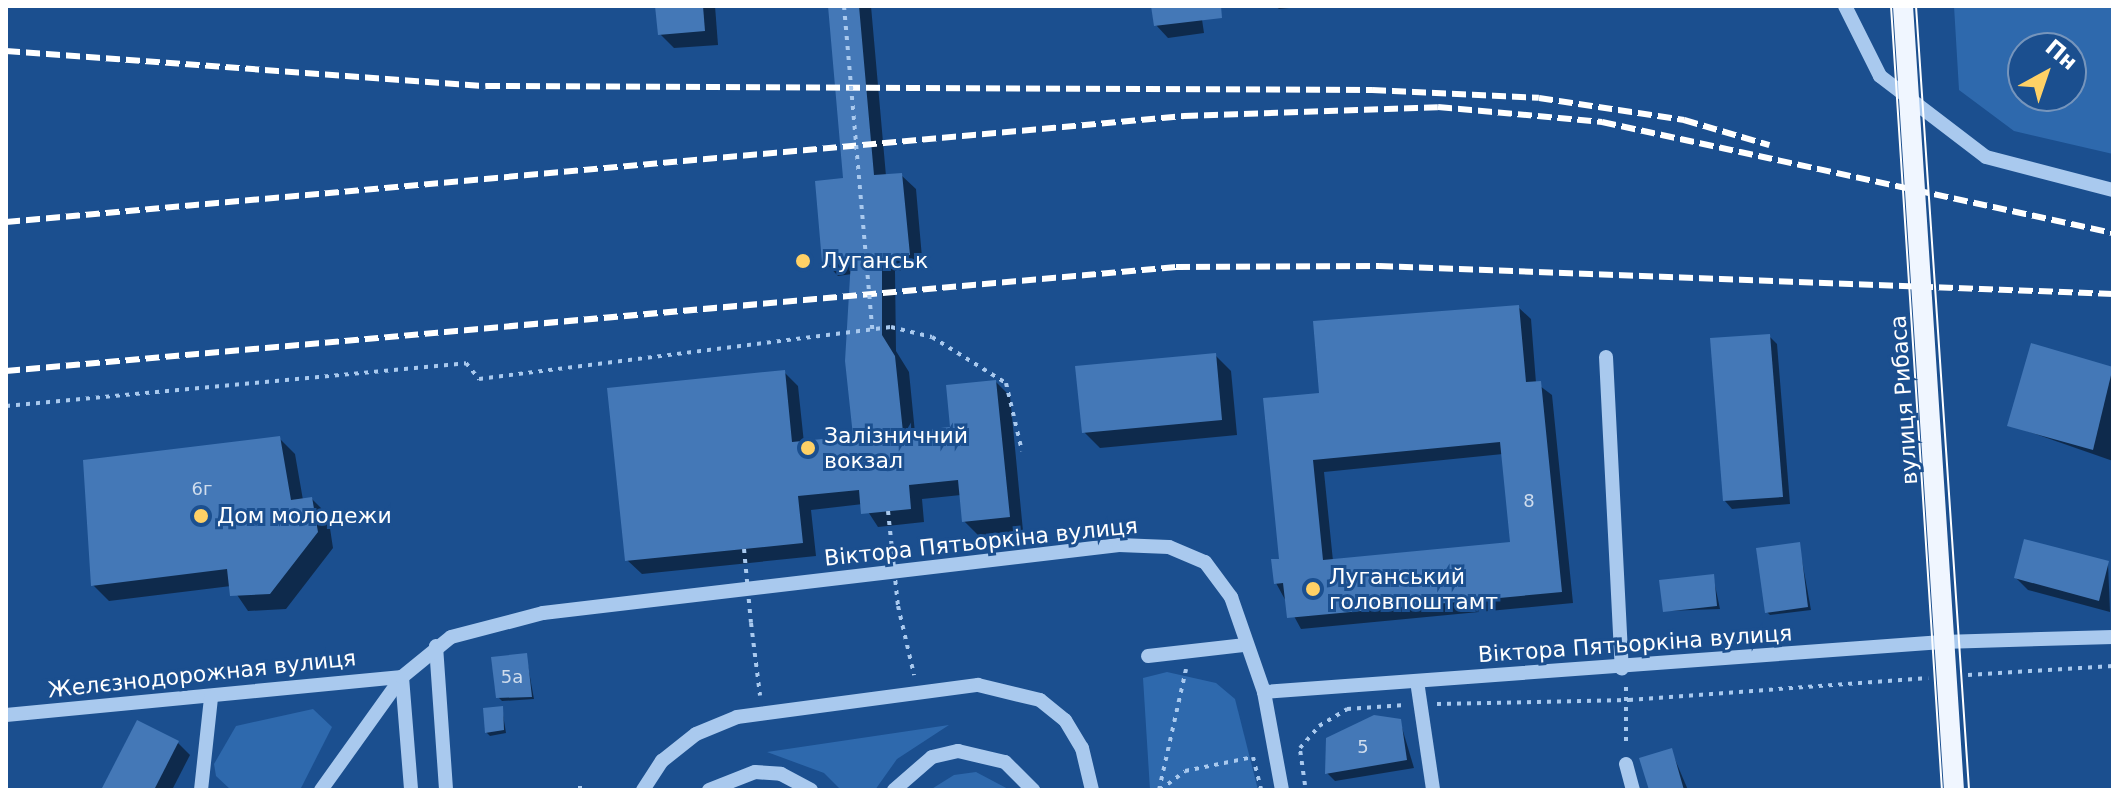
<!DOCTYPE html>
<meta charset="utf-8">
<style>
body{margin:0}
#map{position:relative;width:2119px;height:796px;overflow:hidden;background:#1b4f8f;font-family:"DejaVu Sans",sans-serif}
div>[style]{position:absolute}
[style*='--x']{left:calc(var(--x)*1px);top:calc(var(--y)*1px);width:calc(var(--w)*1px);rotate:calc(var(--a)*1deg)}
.green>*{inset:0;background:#2e69ad}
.shadow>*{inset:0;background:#0007}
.building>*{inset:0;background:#4478b7}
.path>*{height:4px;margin-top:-2px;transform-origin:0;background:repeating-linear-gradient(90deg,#a9c9ee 0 4px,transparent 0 10px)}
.minor>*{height:14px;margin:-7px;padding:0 7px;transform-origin:7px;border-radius:7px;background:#a9c9ee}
.tram>*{height:2px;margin:-1px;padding:0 1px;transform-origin:1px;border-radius:1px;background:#fff}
.rail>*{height:6px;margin-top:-3px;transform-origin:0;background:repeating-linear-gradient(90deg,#fff 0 14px,transparent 0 20px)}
.path-bridge>*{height:4px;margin-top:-2px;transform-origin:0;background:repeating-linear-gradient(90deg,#a9c9ee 0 4px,transparent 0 10px)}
.major-bridge>*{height:20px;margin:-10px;padding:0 10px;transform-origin:10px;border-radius:10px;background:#f0f6ff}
.dots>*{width:22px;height:22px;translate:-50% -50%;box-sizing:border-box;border:4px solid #1b4f8f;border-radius:50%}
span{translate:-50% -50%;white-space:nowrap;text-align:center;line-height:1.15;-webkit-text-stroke:6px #1b4f8f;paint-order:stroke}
.number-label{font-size:18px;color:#d0dded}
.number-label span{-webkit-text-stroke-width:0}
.poi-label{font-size:22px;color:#fff}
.left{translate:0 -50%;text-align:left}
.street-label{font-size:22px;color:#fff}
.frame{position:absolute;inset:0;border:8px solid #fff;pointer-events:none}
.north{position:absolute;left:2007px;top:32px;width:80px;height:80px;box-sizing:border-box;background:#1b4f8f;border:2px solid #7695bc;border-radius:50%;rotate:40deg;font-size:22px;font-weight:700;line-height:32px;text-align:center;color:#fff}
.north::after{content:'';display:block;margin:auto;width:28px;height:36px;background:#ffd166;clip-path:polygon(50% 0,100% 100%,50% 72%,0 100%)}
</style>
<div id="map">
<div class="green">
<div style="clip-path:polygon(evenodd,1954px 6px,2113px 6px,2113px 154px,2014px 131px,1959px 90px,1954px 6px,2023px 48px,2071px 48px,2071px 96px,2023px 96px,2023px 48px)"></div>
<div style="clip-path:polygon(1167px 672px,1216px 683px,1235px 699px,1258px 790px,1150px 790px,1143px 678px)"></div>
<div style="clip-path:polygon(313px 709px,332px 727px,300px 790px,231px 790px,216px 776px,214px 764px,236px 726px)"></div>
<div style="clip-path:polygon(949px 725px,897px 759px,875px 790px,841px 790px,824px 773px,767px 752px)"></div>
<div style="clip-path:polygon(976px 772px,1010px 790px,930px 790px,954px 775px)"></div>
</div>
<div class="shadow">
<div style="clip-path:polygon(657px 6px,715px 6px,718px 45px,674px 48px,660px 34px)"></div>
<div style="clip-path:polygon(830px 6px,871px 6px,886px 176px,901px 175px,916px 189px,923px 269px,895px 271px,896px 351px,909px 372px,915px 433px,952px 429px,996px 382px,1010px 396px,1023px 531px,978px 535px,964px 521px,961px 495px,922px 499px,924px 522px,878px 527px,863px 504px,811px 510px,816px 556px,642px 574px,627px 560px,784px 372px,798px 386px,804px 443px,855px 437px,852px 274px,838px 276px,824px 261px,845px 180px)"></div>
<div style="clip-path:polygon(1153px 6px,1200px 6px,1204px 33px,1168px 38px,1156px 25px)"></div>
<div style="clip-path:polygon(1275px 6px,1309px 6px,1279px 9px)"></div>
<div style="clip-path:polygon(evenodd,1518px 307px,1531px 319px,1536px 383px,1552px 395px,1573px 603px,1301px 629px,1276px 583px,1322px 395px,1518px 307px,1503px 454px,1513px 543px,1333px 561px,1324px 472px,1503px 454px)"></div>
<div style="clip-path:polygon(1769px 336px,1777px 344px,1790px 504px,1732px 509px,1725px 501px)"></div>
<div style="clip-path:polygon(2033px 345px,2113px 368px,2113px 461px,2010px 425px)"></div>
<div style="clip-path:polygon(1215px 355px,1231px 371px,1237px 435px,1100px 448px,1084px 432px)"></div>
<div style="clip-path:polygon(279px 438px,295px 454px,303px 500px,312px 499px,328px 515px,333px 548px,286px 609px,248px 611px,231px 586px,109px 601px,93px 585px)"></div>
<div style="clip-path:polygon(1799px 544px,1811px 610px,1770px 615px,1767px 612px)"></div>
<div style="clip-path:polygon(2108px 563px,2110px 612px,2028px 590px,2016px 578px)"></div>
<div style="clip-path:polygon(1713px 576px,1720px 609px,1665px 611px)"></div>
<div style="clip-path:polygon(526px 655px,534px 699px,502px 701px,498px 697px)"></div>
<div style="clip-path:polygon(502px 708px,506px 733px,490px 736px,486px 732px)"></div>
<div style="clip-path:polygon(1400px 721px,1414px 768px,1335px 781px,1327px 773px)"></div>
<div style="clip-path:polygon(178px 743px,190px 755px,172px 790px,103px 790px)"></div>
<div style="clip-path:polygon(1671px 750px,1688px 790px,1652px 790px)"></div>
</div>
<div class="building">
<div style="clip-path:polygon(655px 6px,703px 6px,705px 31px,658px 35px)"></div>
<div style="clip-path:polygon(828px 6px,859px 6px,874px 175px,902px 173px,910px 255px,882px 258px,882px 335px,895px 356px,903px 432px,950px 427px,946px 385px,996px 380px,1010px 517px,962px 522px,958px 480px,909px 485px,911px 509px,861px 514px,859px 490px,798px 496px,803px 543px,625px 561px,607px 388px,785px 370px,792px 442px,853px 436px,845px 361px,851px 260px,822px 262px,815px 181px,843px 178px)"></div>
<div style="clip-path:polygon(1151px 6px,1221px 6px,1222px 18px,1154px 26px)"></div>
<div style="clip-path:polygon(evenodd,1519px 305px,1526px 382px,1541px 381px,1562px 592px,1287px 618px,1283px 583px,1274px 584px,1271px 559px,1279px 559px,1263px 398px,1319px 393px,1313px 321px,1519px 305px,1500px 442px,1510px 542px,1323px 560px,1313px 460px,1500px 442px)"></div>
<div style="clip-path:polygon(1770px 334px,1783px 497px,1723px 501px,1710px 338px)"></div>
<div style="clip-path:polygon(2031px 343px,2113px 367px,2093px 450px,2007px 426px)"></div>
<div style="clip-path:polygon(1216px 353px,1222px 420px,1082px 433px,1075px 366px)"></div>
<div style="clip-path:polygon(280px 436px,291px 500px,312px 497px,318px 532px,270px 594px,230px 596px,227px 569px,91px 586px,83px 460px)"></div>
<div style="clip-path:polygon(2024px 539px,2109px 561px,2099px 601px,2014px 578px)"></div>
<div style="clip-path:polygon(1800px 542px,1808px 607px,1765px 613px,1756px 548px)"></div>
<div style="clip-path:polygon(1714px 574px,1717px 606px,1663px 612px,1659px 580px)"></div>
<div style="clip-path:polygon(527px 653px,532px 697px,496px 698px,491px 657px)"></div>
<div style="clip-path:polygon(503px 706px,504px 730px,485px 733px,483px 708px)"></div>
<div style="clip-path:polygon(1374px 715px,1401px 719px,1407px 760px,1325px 774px,1326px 738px)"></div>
<div style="clip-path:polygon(137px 720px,179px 741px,154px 790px,101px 790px)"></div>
<div style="clip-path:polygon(1672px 748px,1684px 790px,1649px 790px,1639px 758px)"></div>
</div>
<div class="path">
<div style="--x:6;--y:406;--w:462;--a:-5.3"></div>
<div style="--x:466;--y:363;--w:21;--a:51"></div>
<div style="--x:479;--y:379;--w:415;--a:-7.2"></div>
<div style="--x:891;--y:327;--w:42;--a:13.7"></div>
<div style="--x:932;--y:337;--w:87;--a:31.9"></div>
<div style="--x:1006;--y:383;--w:70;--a:76.8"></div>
<div style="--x:898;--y:606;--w:71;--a:76.9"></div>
<div style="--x:751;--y:623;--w:73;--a:82.9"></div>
<div style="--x:1968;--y:675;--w:145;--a:-3.6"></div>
<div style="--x:1626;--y:687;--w:59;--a:90"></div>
<div style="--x:1437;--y:704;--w:192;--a:-1.2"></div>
<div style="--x:1629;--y:700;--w:300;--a:-4.2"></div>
<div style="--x:1305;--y:785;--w:37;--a:-98"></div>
<div style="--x:1300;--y:748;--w:29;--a:-49"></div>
<div style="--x:1319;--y:726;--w:33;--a:-31"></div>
<div style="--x:1347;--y:709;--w:58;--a:-3.9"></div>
<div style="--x:580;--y:790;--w:8;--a:-90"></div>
<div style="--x:1159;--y:790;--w:124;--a:-77.4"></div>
<div style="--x:1160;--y:790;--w:31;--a:-37"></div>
<div style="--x:1185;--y:771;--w:69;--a:-11.6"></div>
<div style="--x:1253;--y:757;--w:33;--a:76"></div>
</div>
<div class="minor">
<div style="--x:1845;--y:6;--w:78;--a:63.4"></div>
<div style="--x:1880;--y:76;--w:133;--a:37.4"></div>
<div style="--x:1986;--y:157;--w:131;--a:14.6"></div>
<div style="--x:1606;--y:357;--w:312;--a:87.1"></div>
<div style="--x:436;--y:646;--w:144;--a:86"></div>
<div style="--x:1148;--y:656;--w:98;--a:-6.5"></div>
<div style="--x:1417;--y:681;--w:110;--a:81.6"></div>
<div style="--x:1264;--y:692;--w:680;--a:-4.22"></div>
<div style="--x:1942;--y:642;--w:171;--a:-1.7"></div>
<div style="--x:6;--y:715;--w:398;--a:-5.5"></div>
<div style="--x:402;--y:677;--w:113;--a:85.4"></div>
<div style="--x:1626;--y:764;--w:27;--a:75"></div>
<div style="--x:201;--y:790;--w:93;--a:-83.8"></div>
<div style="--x:321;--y:790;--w:139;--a:-54.4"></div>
<div style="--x:402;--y:677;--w:63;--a:-39.2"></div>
<div style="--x:451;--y:637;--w:95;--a:-14.6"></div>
<div style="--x:543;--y:613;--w:580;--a:-6.73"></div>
<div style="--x:1119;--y:545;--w:50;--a:2.3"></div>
<div style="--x:1169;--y:547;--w:39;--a:23"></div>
<div style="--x:1205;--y:562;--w:44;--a:53.4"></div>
<div style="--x:1231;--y:597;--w:101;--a:70.8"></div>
<div style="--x:1264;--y:692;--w:100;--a:79.6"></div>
<div style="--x:643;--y:790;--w:35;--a:-57"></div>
<div style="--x:662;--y:761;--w:43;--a:-38.5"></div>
<div style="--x:696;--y:734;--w:44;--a:-22.5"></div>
<div style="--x:737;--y:717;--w:243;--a:-7.6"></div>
<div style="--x:978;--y:685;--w:64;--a:13.6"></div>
<div style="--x:1040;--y:700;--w:32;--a:39"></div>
<div style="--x:1065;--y:720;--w:33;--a:59"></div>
<div style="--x:1082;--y:748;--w:43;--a:76.6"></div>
<div style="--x:709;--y:790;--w:49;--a:-21.4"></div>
<div style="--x:755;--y:772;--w:26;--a:4"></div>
<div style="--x:781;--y:774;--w:34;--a:28"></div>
<div style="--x:894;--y:790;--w:50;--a:-41"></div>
<div style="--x:932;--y:757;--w:27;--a:-13"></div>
<div style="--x:958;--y:751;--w:48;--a:13.2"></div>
<div style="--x:1005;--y:762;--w:40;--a:45"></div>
</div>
<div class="tram">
<div style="--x:1891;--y:6;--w:786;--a:86.28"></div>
<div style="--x:1916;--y:6;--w:786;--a:86.13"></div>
</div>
<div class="rail">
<div style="--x:6;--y:51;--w:481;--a:4.2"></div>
<div style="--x:486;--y:86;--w:886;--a:0.26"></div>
<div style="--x:1372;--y:90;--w:167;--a:2.7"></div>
<div style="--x:1539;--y:98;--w:147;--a:8.6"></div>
<div style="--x:1684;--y:120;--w:89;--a:16.4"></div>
<div style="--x:6;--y:222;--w:1183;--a:-5.14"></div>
<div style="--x:1184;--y:116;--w:254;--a:-2"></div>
<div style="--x:1438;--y:107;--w:165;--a:5.2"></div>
<div style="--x:1602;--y:122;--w:523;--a:12.26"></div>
<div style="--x:6;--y:371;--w:1175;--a:-5.08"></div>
<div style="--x:1176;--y:267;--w:203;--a:-0.3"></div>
<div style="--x:1379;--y:266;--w:735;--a:2.18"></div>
</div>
<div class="path-bridge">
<div style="--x:844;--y:6;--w:330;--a:85"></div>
<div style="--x:888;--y:511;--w:96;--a:84"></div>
<div style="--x:744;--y:549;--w:74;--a:84.6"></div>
</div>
<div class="major-bridge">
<div style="--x:1903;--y:6;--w:786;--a:86.28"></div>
</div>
<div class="dots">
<div style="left:803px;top:261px;background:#ffd166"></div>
<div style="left:808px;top:448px;background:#ffd166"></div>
<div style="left:201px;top:516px;background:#ffd166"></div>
<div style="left:1313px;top:589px;background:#ffd166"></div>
</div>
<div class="number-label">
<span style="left:202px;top:489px">6г</span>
<span style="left:1529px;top:501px">8</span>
<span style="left:512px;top:677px">5а</span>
<span style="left:1363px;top:747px">5</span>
</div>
<div class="poi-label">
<span class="left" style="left:821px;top:261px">Луганськ</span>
<span class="left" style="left:824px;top:448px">Залізничний<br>вокзал</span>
<span class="left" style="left:217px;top:516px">Дом молодежи</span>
<span class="left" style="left:1329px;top:589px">Луганський<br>головпоштамт</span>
</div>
<div class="street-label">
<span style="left:1904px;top:400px;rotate:-94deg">вулиця Рибаса</span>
<span style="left:981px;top:542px;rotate:-6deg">Віктора Пятьоркіна вулиця</span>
<span style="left:1635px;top:644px;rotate:-4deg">Віктора Пятьоркіна вулиця</span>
<span style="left:202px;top:674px;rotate:-6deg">Желєзнодорожная вулиця</span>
</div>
<div class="frame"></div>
<div class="north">Пн</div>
</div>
